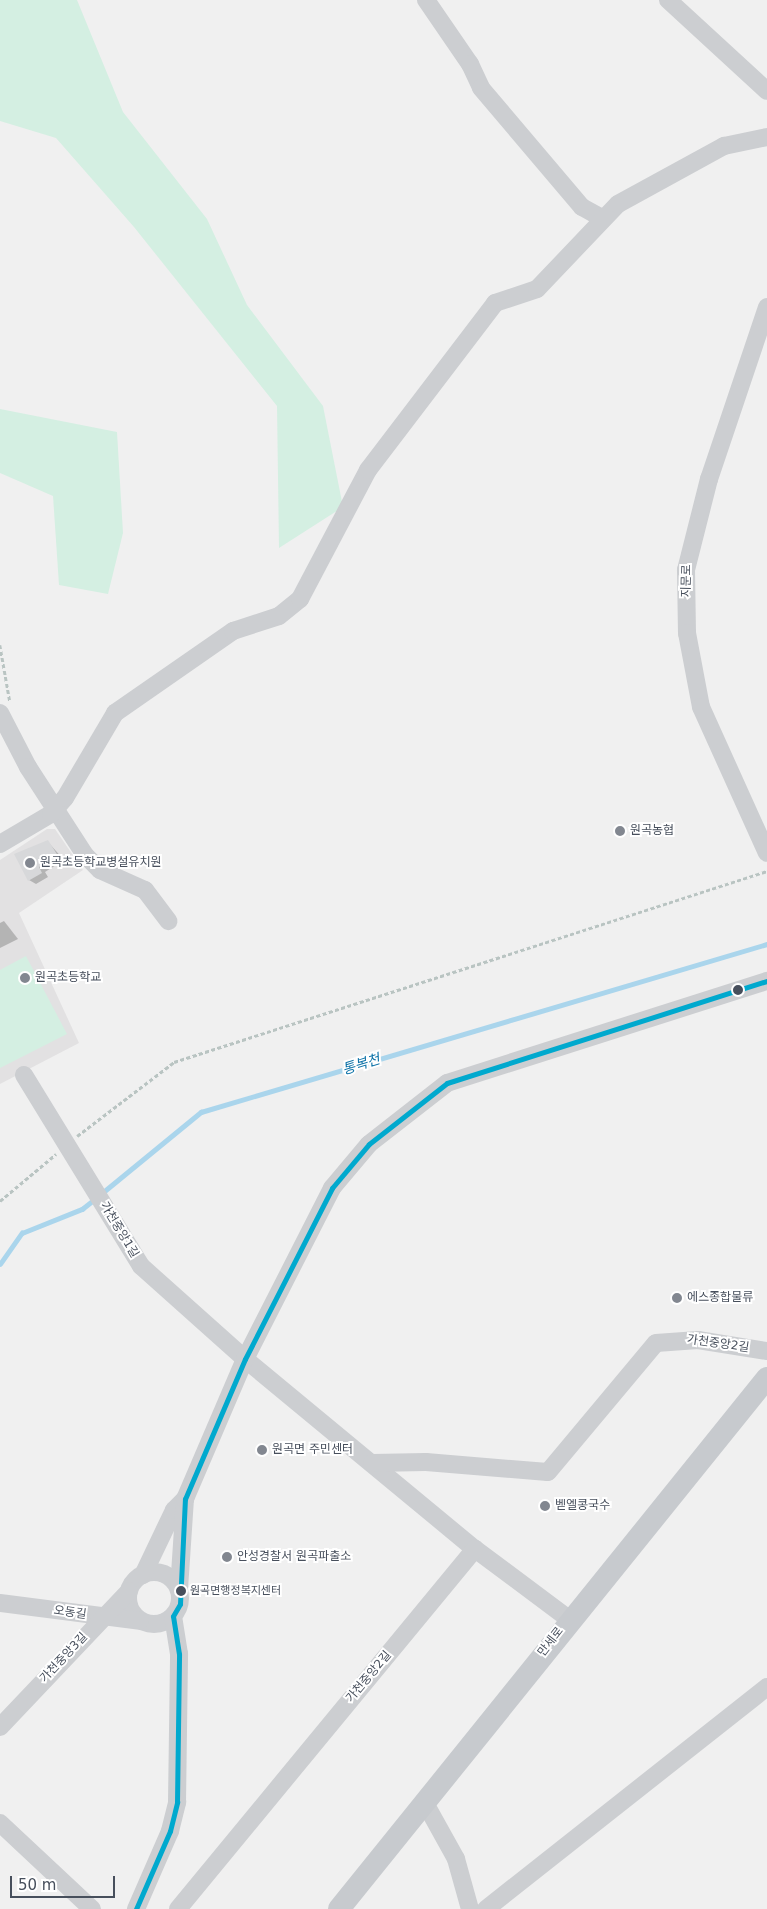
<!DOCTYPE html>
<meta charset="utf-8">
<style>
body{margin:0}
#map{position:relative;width:767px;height:1909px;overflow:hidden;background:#f0f0f0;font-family:"DejaVu Sans","Noto Sans KR",sans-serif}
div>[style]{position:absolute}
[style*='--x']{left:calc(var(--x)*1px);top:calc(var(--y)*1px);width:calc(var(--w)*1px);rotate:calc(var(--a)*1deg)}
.education>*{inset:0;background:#e2e1e2}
.green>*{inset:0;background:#d4efe2}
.shadow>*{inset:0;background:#0003}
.stream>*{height:4.5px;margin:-2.25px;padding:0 2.25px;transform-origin:2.25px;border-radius:2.25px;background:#aad5ec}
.building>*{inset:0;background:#d7d8da}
.path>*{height:2.5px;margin-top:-1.25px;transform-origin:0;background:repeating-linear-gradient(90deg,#b9c4c2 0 4px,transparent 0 6.5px)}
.minor>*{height:18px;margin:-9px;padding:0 9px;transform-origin:9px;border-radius:9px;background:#ccced1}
.minor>.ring{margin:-9px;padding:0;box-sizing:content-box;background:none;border:18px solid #ccced1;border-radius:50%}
.major>*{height:22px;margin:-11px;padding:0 11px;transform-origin:11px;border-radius:11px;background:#c7cace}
.bus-1>*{height:5px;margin:-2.5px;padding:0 2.5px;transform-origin:2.5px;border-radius:2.5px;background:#00a9ce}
.dots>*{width:14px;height:14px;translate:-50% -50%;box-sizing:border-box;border:2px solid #fff;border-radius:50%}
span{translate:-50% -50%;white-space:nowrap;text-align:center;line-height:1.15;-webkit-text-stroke:4px #fff;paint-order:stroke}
.bus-label{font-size:11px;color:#474f5c}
.left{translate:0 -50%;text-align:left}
.street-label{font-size:12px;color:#474f5c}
.poi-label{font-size:12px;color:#474f5c}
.water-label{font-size:14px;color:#0e73a8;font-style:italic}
.scale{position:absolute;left:10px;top:1876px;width:105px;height:22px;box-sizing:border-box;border:2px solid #474f5c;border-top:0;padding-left:6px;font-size:15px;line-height:18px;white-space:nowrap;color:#474f5c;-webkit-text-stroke:4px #fff;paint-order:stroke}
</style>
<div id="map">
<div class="education">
<div style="clip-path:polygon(47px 829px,55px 829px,83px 870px,19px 913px,79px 1043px,0 1084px,0 860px)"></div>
</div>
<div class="green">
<div style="clip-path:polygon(0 0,77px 0,123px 112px,207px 219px,247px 305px,323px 406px,343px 507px,279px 548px,277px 406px,134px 227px,56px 138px,0 121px)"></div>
<div style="clip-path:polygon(0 409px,117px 432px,123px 533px,108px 594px,59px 585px,53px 496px,0 473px)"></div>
<div style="clip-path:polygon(26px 956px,67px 1034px,0 1068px,0 970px)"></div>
</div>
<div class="shadow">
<div style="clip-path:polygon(48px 842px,64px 860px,45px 872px,48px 877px,36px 884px,29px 880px)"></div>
<div style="clip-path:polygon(4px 921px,18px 939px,0 948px,0 923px)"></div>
</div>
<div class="stream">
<div style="--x:102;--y:1193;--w:128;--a:-39.3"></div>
<div style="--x:201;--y:1112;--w:590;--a:-16.53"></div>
<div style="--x:0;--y:1264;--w:38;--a:-55"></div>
<div style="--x:22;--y:1233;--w:65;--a:-21.8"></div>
<div style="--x:82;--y:1209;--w:18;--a:-38"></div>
</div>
<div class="building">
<div style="clip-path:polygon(48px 840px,58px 856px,39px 867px,42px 873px,28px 881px,14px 854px)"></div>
</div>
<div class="path">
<div style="--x:0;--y:645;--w:58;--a:80"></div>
<div style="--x:77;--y:1136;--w:122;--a:-37.3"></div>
<div style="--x:174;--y:1062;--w:623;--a:-17.85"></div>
<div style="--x:0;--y:1201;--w:73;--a:-40"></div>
</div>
<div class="minor">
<div style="--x:426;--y:0;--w:78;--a:55.5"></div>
<div style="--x:470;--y:64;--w:26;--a:65"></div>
<div style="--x:481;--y:88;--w:156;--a:49.7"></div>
<div style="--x:582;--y:207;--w:23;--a:29"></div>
<div style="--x:668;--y:0;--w:134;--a:42.6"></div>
<div style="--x:767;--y:307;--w:182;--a:108.6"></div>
<div style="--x:709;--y:479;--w:94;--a:104.2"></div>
<div style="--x:686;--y:570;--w:63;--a:89.1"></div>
<div style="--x:687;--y:633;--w:75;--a:79.3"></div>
<div style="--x:701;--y:707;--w:160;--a:65.7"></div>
<div style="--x:0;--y:713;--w:61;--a:62.6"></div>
<div style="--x:28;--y:767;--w:105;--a:57.1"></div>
<div style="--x:85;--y:855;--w:21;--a:45"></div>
<div style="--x:100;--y:870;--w:49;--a:24"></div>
<div style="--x:145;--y:890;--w:39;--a:53"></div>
<div style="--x:0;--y:844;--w:59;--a:-30.5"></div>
<div style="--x:51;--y:814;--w:21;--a:-49"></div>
<div style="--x:65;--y:798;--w:99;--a:-59.5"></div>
<div style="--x:115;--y:713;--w:144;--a:-34.8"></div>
<div style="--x:233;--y:631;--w:48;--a:-18.1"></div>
<div style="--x:279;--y:616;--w:27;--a:-39"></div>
<div style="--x:300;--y:599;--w:146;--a:-62.2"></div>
<div style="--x:368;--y:470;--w:210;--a:-52.7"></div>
<div style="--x:495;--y:303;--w:44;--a:-18.4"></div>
<div style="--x:537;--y:289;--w:117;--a:-46.4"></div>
<div style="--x:618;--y:204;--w:121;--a:-28.7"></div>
<div style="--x:724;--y:146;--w:44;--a:-11.8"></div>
<div style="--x:24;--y:1075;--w:224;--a:58.5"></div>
<div style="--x:141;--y:1266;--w:140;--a:41.8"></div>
<div style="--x:245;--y:1359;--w:298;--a:39.6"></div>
<div style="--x:475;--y:1549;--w:117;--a:36.7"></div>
<div style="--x:372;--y:1463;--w:54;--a:-1.1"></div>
<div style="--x:426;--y:1462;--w:122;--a:4.7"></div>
<div style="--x:548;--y:1472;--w:168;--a:-50.1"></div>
<div style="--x:656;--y:1343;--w:42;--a:-4.1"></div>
<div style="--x:698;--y:1340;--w:70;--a:9.1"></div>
<div class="ring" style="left:128px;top:1572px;width:34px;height:34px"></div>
<div style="--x:143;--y:1575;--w:72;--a:-64.5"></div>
<div style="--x:174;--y:1510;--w:16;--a:-45"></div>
<div style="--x:179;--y:1589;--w:90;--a:-86.2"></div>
<div style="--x:185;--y:1499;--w:152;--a:-66.8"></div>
<div style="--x:245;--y:1359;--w:192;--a:-63"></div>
<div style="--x:332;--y:1188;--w:57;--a:-49.9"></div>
<div style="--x:369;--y:1144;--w:99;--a:-38"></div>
<div style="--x:447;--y:1083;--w:336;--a:-17.7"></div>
<div style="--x:0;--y:1603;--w:141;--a:7.3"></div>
<div style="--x:0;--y:1727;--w:187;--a:-46.5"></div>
<div style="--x:425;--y:1803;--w:64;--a:61"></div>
<div style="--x:456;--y:1859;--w:52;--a:74.4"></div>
<div style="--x:0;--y:1823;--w:126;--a:43.1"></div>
<div style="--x:136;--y:1909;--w:85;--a:-66.4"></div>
<div style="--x:170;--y:1831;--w:30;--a:-76"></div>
<div style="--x:177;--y:1802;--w:148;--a:-89.2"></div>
<div style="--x:179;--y:1654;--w:38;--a:-99"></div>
<div style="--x:178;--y:1909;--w:467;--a:-50.5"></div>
<div style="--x:486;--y:1909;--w:358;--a:-38.3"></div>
</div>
<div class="major">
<div style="--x:339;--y:1909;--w:682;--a:-51.13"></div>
</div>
<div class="bus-1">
<div style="--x:136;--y:1909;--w:85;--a:-66.4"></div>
<div style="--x:170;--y:1831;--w:30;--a:-76"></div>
<div style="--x:177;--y:1802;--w:148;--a:-89.2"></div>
<div style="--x:179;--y:1654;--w:38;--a:-99"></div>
<div style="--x:173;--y:1616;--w:14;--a:-60"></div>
<div style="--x:180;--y:1604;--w:105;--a:-87.3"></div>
<div style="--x:185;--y:1499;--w:152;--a:-66.8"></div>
<div style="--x:245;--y:1359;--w:192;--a:-63"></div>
<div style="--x:332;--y:1188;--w:57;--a:-49.9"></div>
<div style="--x:369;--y:1144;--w:99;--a:-38"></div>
<div style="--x:447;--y:1083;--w:336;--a:-17.7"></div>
</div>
<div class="dots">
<div style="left:620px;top:831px;background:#828790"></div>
<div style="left:30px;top:863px;background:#828790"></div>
<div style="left:25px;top:978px;background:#828790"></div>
<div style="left:738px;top:990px;background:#474f5c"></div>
<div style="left:677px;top:1298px;background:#828790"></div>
<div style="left:262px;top:1450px;background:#828790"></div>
<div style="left:545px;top:1506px;background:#828790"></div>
<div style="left:227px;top:1557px;background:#828790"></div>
<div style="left:181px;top:1591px;background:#474f5c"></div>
</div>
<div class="bus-label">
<span class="left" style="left:190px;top:1591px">원곡면행정복지센터</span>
</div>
<div class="street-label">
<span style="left:687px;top:581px;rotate:-89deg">지문로</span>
<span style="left:119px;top:1230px;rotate:59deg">가천중앙1길</span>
<span style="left:718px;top:1344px;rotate:8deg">가천중앙2길</span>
<span style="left:70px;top:1613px;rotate:8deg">오동길</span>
<span style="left:551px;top:1642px;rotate:-52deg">만세로</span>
<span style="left:64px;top:1658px;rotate:-47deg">가천중앙3길</span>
<span style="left:369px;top:1677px;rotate:-50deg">가천중앙2길</span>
</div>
<div class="poi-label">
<span class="left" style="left:630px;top:831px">원곡농협</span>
<span class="left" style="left:40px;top:863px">원곡초등학교병설유치원</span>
<span class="left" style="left:35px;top:978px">원곡초등학교</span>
<span class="left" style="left:687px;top:1298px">에스종합물류</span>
<span class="left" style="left:272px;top:1450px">원곡면 주민센터</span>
<span class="left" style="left:555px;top:1506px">벧엘콩국수</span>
<span class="left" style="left:237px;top:1557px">안성경찰서 원곡파출소</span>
</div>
<div class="water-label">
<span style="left:361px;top:1064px;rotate:-17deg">통복천</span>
</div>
<div class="scale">50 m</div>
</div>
